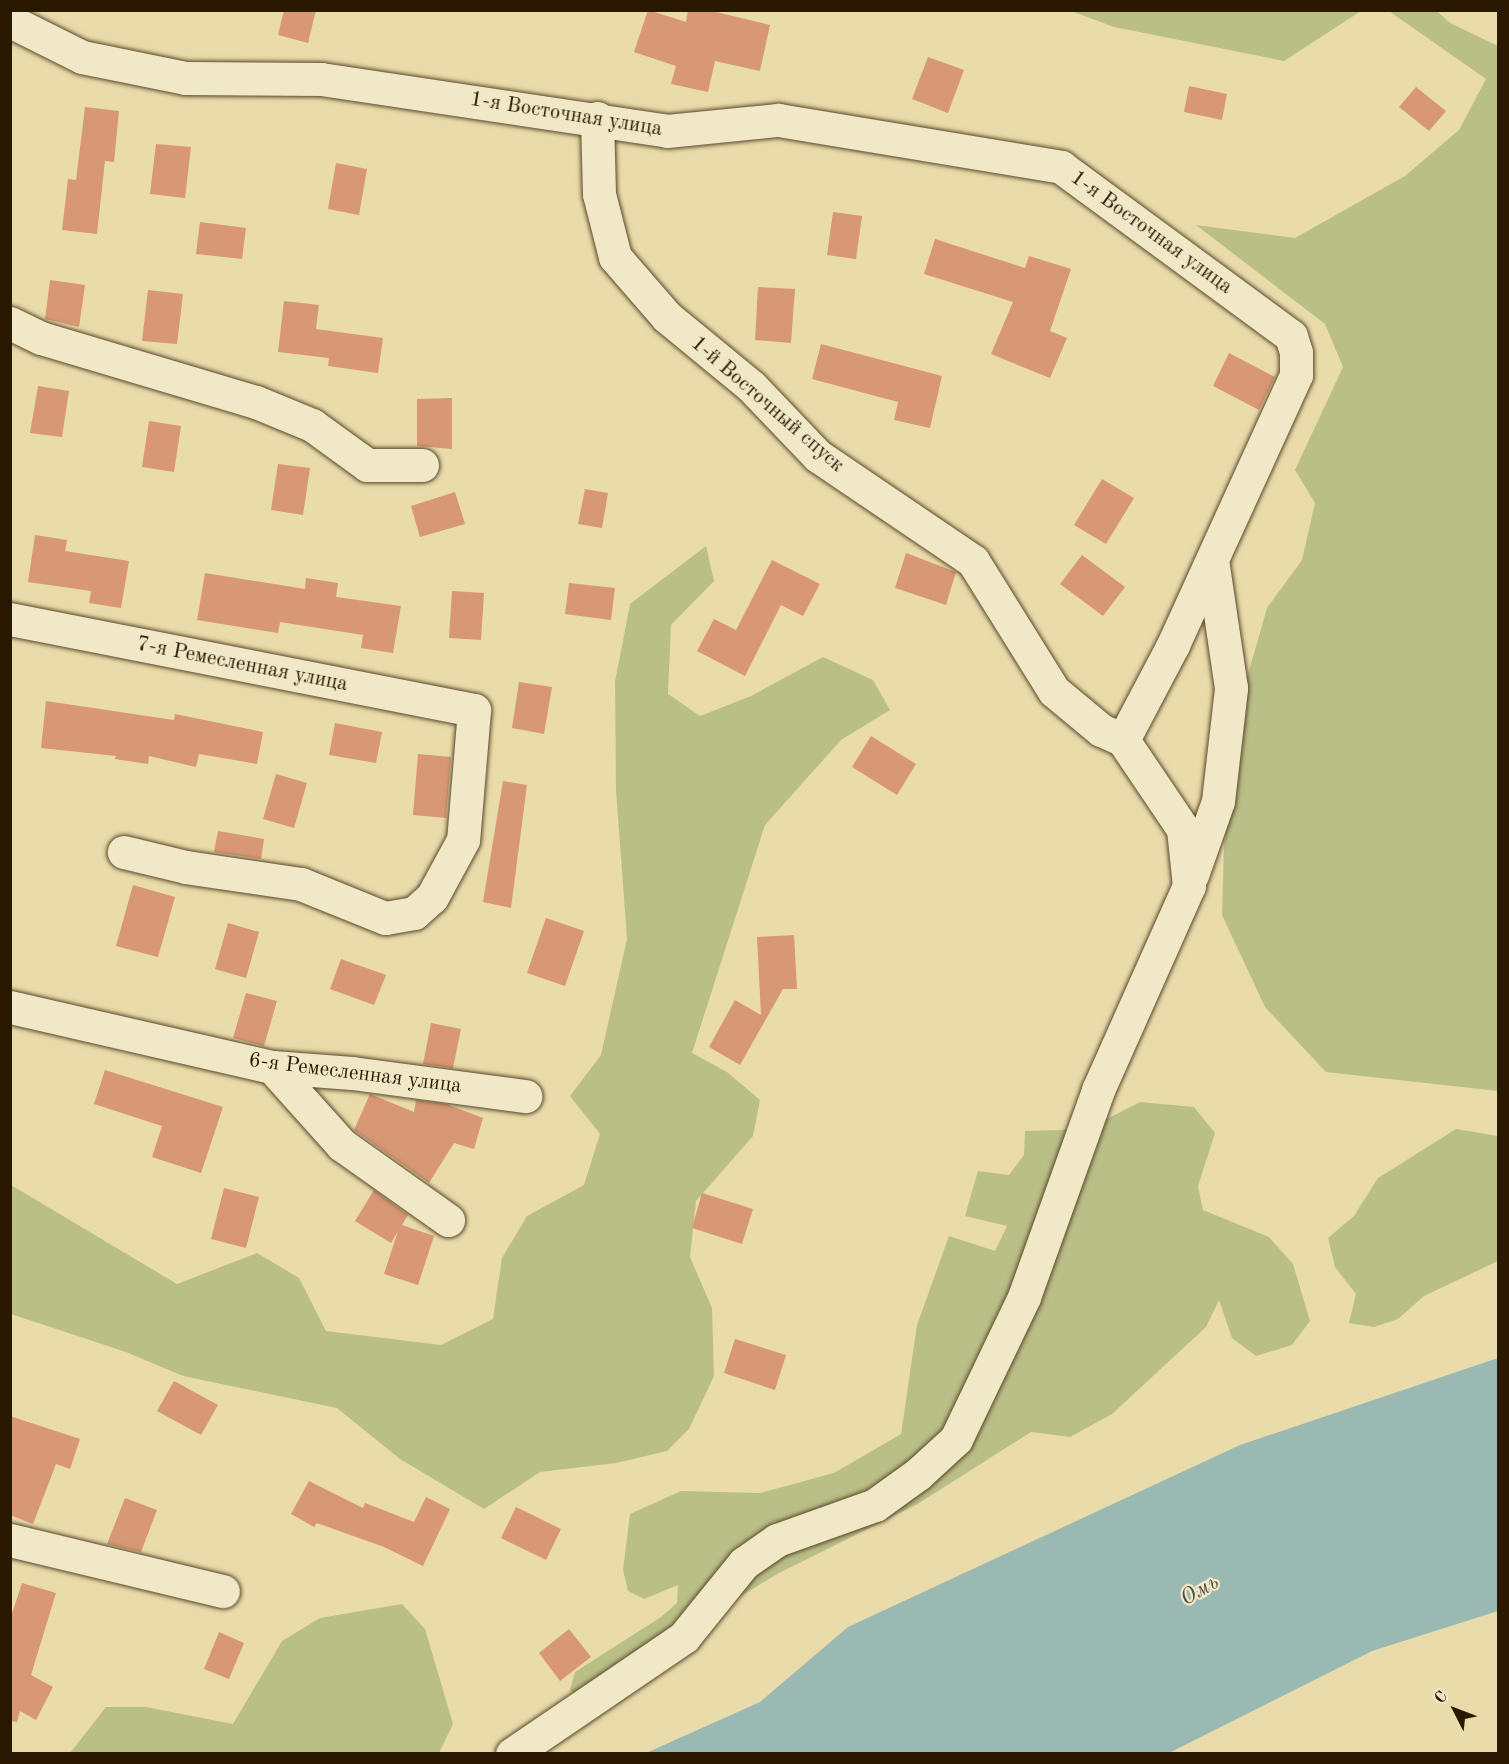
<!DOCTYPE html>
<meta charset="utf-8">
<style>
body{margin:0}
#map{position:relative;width:1509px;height:1764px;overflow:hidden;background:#eadbaa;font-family:"Old Standard TT",serif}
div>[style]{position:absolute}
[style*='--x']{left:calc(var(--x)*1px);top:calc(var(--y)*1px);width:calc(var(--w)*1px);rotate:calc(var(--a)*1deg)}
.green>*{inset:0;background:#babf87}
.water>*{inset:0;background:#9ab9b2}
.building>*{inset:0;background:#d89775}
.roads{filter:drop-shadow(0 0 2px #5a492b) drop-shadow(0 0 2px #5a492b)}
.street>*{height:33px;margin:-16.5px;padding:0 16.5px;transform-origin:16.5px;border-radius:16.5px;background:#f1e8c8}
span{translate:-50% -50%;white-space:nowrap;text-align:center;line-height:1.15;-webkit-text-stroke:4.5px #f1e8c8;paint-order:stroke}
.street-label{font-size:21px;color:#2a1801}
.water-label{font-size:22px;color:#51503f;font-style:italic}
.frame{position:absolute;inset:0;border:12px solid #2a1801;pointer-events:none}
.north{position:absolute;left:1425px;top:1680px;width:60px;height:60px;-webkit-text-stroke:4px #f1e8c8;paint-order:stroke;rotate:312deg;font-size:16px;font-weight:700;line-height:24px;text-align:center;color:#2a1801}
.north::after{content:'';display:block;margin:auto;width:21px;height:27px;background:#2a1801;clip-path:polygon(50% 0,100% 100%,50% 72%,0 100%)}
</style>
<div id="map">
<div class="green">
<div style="clip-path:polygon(1071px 11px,1361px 11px,1284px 61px,1114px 27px)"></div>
<div style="clip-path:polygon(1389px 11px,1437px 11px,1450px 23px,1498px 46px,1498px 1091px,1326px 1072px,1265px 1007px,1222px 915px,1224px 848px,1238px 709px,1267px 608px,1302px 560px,1315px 503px,1295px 470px,1343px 367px,1325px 324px,1196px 225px,1295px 238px,1405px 176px,1459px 130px,1486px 79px)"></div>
<div style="clip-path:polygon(706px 546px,714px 581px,671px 625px,668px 694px,700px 716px,751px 696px,823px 657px,873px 680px,890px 710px,841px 740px,765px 825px,692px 1053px,727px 1072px,760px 1100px,753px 1136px,696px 1201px,690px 1257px,712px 1308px,714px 1376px,689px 1429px,667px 1451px,616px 1463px,540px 1472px,484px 1509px,400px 1459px,337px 1408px,183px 1376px,126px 1352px,11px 1314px,11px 1185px,177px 1284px,257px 1253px,299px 1278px,326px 1331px,441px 1345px,493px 1319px,502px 1258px,527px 1216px,584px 1185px,600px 1134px,570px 1096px,601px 1055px,627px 939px,616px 790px,615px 682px,630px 604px)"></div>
<div style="clip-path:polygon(1140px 1102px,1194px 1107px,1215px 1133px,1198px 1186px,1203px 1210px,1269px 1237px,1293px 1264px,1310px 1321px,1292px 1345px,1256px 1356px,1232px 1338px,1219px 1300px,1206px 1327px,1112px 1414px,1070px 1437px,1031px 1432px,916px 1505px,779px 1573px,576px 1695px,570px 1690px,575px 1672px,661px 1617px,677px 1603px,678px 1585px,644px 1599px,628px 1591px,623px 1570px,630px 1514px,681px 1491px,760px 1493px,834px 1473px,901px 1434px,917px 1325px,949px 1236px,995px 1251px,1007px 1226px,965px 1216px,978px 1171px,1009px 1175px,1024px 1155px,1025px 1131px,1063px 1130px,1101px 1122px)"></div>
<div style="clip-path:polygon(1456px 1129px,1498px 1136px,1498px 1261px,1424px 1296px,1398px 1319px,1374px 1327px,1349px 1323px,1356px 1294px,1335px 1267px,1328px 1238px,1354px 1216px,1378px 1178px)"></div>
<div style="clip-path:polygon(402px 1604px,425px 1629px,453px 1724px,439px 1753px,70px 1753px,106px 1707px,146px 1707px,233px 1724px,282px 1641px,320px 1618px)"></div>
</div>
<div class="water">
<div style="clip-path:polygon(1498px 1358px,1498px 1611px,1372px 1651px,1169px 1753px,646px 1753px,760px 1702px,848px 1627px,1240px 1445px)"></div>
</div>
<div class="building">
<div style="clip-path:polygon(284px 10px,316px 10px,308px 43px,278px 35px)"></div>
<div style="clip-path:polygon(648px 10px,686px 22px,688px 10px,708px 10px,770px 25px,760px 71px,715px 61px,708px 92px,671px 84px,676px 66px,634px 52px)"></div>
<div style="clip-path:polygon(928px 57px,964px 70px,948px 113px,912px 99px)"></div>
<div style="clip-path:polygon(1189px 86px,1227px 94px,1222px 120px,1184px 112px)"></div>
<div style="clip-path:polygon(1416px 87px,1446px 111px,1429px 131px,1399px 107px)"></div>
<div style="clip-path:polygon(85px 107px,119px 111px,114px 162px,105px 161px,97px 234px,62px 230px,68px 179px,76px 180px)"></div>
<div style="clip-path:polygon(156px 144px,191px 147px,185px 198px,150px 194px)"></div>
<div style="clip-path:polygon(336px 163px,367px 169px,359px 215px,328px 209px)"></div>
<div style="clip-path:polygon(833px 212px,862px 216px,856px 259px,827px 255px)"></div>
<div style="clip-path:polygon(200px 222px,246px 228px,242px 259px,196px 254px)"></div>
<div style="clip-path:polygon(935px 239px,1025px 268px,1029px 256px,1071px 269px,1050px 331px,1067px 338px,1050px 378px,991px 354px,1013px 302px,924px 274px)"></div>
<div style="clip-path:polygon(50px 280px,85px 285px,79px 327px,45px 319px)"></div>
<div style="clip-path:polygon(758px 287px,795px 289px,791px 343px,755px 340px)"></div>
<div style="clip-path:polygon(148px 290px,183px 294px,177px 344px,142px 341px)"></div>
<div style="clip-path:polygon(284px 301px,319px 305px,316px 329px,383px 338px,378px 373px,328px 366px,329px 358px,278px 352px)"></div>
<div style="clip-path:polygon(821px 344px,942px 376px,930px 428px,894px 420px,898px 402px,812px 379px)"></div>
<div style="clip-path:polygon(1229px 353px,1275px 377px,1259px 410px,1213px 386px)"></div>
<div style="clip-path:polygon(38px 386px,69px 391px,62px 437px,30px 433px)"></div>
<div style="clip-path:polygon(452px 398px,452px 449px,417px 446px,417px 399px)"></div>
<div style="clip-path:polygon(149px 421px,181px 426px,174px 472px,142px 467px)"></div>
<div style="clip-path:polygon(278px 464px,310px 468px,303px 515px,271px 510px)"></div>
<div style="clip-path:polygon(1102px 479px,1134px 498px,1106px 544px,1074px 525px)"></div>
<div style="clip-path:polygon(585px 489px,608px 493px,602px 528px,578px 524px)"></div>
<div style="clip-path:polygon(455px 492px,465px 524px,420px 537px,411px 506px)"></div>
<div style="clip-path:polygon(35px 535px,67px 540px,65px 551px,129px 561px,121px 608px,89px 603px,91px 591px,28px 582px)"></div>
<div style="clip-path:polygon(906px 553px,956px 572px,946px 605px,895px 588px)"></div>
<div style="clip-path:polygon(1082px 555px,1125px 587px,1103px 616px,1060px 584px)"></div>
<div style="clip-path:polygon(772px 560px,820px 584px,803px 616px,781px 605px,745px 676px,697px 651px,714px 619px,736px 630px)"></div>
<div style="clip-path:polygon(205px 573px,305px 589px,306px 578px,338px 583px,336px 597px,401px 606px,393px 653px,361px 648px,363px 635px,280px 622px,278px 633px,197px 620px)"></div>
<div style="clip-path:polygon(569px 583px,615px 588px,611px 620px,565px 614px)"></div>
<div style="clip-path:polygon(452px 591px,484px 593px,481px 640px,449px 638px)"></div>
<div style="clip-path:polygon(519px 682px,552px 687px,544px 734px,512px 728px)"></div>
<div style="clip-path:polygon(46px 701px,174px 720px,175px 714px,263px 732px,257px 764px,199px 754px,196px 767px,149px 756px,148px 764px,115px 759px,116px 756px,41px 748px)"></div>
<div style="clip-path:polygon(335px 723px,382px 732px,376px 763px,329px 755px)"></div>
<div style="clip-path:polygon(871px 736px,916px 764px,897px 795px,852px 767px)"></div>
<div style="clip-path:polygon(418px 754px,451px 757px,446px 818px,413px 815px)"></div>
<div style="clip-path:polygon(276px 774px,307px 783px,294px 828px,263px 819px)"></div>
<div style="clip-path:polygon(503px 781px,527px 785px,511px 908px,483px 902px)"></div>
<div style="clip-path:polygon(218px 831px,264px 839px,261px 859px,214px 852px)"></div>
<div style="clip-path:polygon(133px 885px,175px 897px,158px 957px,116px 946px)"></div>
<div style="clip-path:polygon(546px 918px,584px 931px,565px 986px,527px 973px)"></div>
<div style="clip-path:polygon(228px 923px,259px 932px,246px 978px,215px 969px)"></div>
<div style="clip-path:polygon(794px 935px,797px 989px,783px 989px,740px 1065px,709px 1047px,735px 1000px,761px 1015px,757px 937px)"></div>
<div style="clip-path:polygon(341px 959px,386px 975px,374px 1005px,330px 989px)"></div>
<div style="clip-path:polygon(246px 993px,277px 1001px,264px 1046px,233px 1038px)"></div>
<div style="clip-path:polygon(431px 1023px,461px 1029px,453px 1068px,423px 1064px)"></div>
<div style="clip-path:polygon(105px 1070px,223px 1107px,201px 1173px,152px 1157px,162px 1126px,94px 1104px)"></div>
<div style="clip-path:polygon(370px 1094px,414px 1112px,416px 1100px,446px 1104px,483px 1118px,474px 1149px,454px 1143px,429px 1183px,354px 1130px)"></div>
<div style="clip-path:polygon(224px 1188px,259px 1197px,246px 1248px,211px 1239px)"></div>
<div style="clip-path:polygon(374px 1190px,408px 1215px,402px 1225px,434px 1236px,418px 1285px,384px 1274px,398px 1231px,391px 1243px,355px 1221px)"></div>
<div style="clip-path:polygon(702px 1193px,753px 1209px,742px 1244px,692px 1228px)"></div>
<div style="clip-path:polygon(735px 1339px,786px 1355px,775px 1390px,724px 1373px)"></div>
<div style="clip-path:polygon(174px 1381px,218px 1405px,201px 1435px,157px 1411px)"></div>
<div style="clip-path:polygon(10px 1416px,80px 1439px,70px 1469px,56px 1464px,33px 1524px,10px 1515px)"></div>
<div style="clip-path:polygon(309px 1481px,363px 1508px,365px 1503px,414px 1522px,426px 1497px,450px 1509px,423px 1566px,384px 1547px,317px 1523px,314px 1527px,291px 1514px)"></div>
<div style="clip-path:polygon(125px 1498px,157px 1510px,141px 1552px,107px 1544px)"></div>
<div style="clip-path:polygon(516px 1507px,561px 1529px,546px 1560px,501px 1538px)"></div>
<div style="clip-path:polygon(22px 1583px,56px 1593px,31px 1675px,53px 1687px,36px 1720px,20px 1711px,17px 1722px,10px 1721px,10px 1620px)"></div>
<div style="clip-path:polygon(569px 1629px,591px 1657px,560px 1681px,539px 1653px)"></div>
<div style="clip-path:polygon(219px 1632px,244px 1643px,229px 1679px,204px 1669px)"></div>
</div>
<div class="roads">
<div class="street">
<div style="--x:10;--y:21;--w:80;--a:26.6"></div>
<div style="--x:82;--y:57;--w:105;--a:11.5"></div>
<div style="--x:185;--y:78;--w:136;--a:0.4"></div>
<div style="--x:321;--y:79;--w:350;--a:8.5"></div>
<div style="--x:667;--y:131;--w:112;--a:-5.7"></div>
<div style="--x:778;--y:120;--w:287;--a:9.4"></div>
<div style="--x:1061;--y:167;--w:285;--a:36.3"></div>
<div style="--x:1291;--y:336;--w:17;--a:73"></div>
<div style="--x:1296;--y:352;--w:23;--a:90"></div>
<div style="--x:1296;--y:375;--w:297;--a:114.5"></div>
<div style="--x:1173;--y:645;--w:107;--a:117.8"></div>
<div style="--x:597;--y:118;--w:76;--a:88.5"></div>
<div style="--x:599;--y:194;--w:65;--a:75.7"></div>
<div style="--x:615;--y:257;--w:79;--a:49.1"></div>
<div style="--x:667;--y:317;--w:109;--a:39.4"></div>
<div style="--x:751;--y:386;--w:97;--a:46.3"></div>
<div style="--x:818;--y:456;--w:187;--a:34.1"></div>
<div style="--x:973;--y:561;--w:153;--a:58.1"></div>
<div style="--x:1054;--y:691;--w:61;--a:39.7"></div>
<div style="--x:1101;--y:730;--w:24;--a:24"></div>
<div style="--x:10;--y:323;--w:34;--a:26"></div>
<div style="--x:41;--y:338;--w:224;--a:16.6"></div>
<div style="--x:256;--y:402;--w:61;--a:22.3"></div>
<div style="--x:312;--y:425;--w:68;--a:36"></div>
<div style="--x:367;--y:465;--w:55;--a:0"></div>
<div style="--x:10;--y:619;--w:473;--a:11.1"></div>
<div style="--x:474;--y:710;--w:130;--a:94.8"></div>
<div style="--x:463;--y:840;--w:65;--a:118.5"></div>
<div style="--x:432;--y:897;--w:24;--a:138"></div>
<div style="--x:414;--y:913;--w:29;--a:170"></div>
<div style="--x:385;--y:918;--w:91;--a:-158"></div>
<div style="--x:301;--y:884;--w:116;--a:-171.6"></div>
<div style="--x:186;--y:867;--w:64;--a:-166.4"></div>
<div style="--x:1192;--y:875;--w:78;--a:-70.6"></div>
<div style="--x:1218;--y:801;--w:114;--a:-83.4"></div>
<div style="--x:1231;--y:688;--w:129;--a:-98.4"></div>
<div style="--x:10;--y:1007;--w:269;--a:12.9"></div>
<div style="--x:272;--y:1067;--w:80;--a:4.3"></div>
<div style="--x:352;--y:1073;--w:175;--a:7.6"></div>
<div style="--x:272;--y:1067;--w:105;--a:48.1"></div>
<div style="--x:342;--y:1145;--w:130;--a:35.3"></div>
<div style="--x:10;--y:1540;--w:219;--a:13.5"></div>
<div style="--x:512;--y:1754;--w:208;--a:-34.2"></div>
<div style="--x:684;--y:1637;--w:95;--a:-51"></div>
<div style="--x:744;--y:1563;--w:40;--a:-34.9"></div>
<div style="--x:777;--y:1540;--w:104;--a:-19.7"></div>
<div style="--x:875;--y:1505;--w:53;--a:-35.8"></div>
<div style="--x:918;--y:1474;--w:52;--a:-42.6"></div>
<div style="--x:956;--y:1439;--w:157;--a:-64.4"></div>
<div style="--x:1024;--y:1297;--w:220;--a:-70.3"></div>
<div style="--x:1098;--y:1090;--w:223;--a:-66"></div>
<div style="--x:1189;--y:886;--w:57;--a:-96"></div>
<div style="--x:1183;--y:829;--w:107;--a:-124"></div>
</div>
</div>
<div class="street-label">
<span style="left:566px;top:115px;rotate:9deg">1-я Восточная улица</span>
<span style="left:1151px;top:233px;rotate:36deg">1-я Восточная улица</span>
<span style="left:767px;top:405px;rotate:41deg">1-й Восточный спуск</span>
<span style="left:242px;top:665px;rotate:11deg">7-я Ремесленная улица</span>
<span style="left:355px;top:1074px;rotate:7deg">6-я Ремесленная улица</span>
</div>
<div class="water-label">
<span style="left:1200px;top:1591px;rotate:-30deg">Омь</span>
</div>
<div class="frame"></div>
<div class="north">С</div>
</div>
